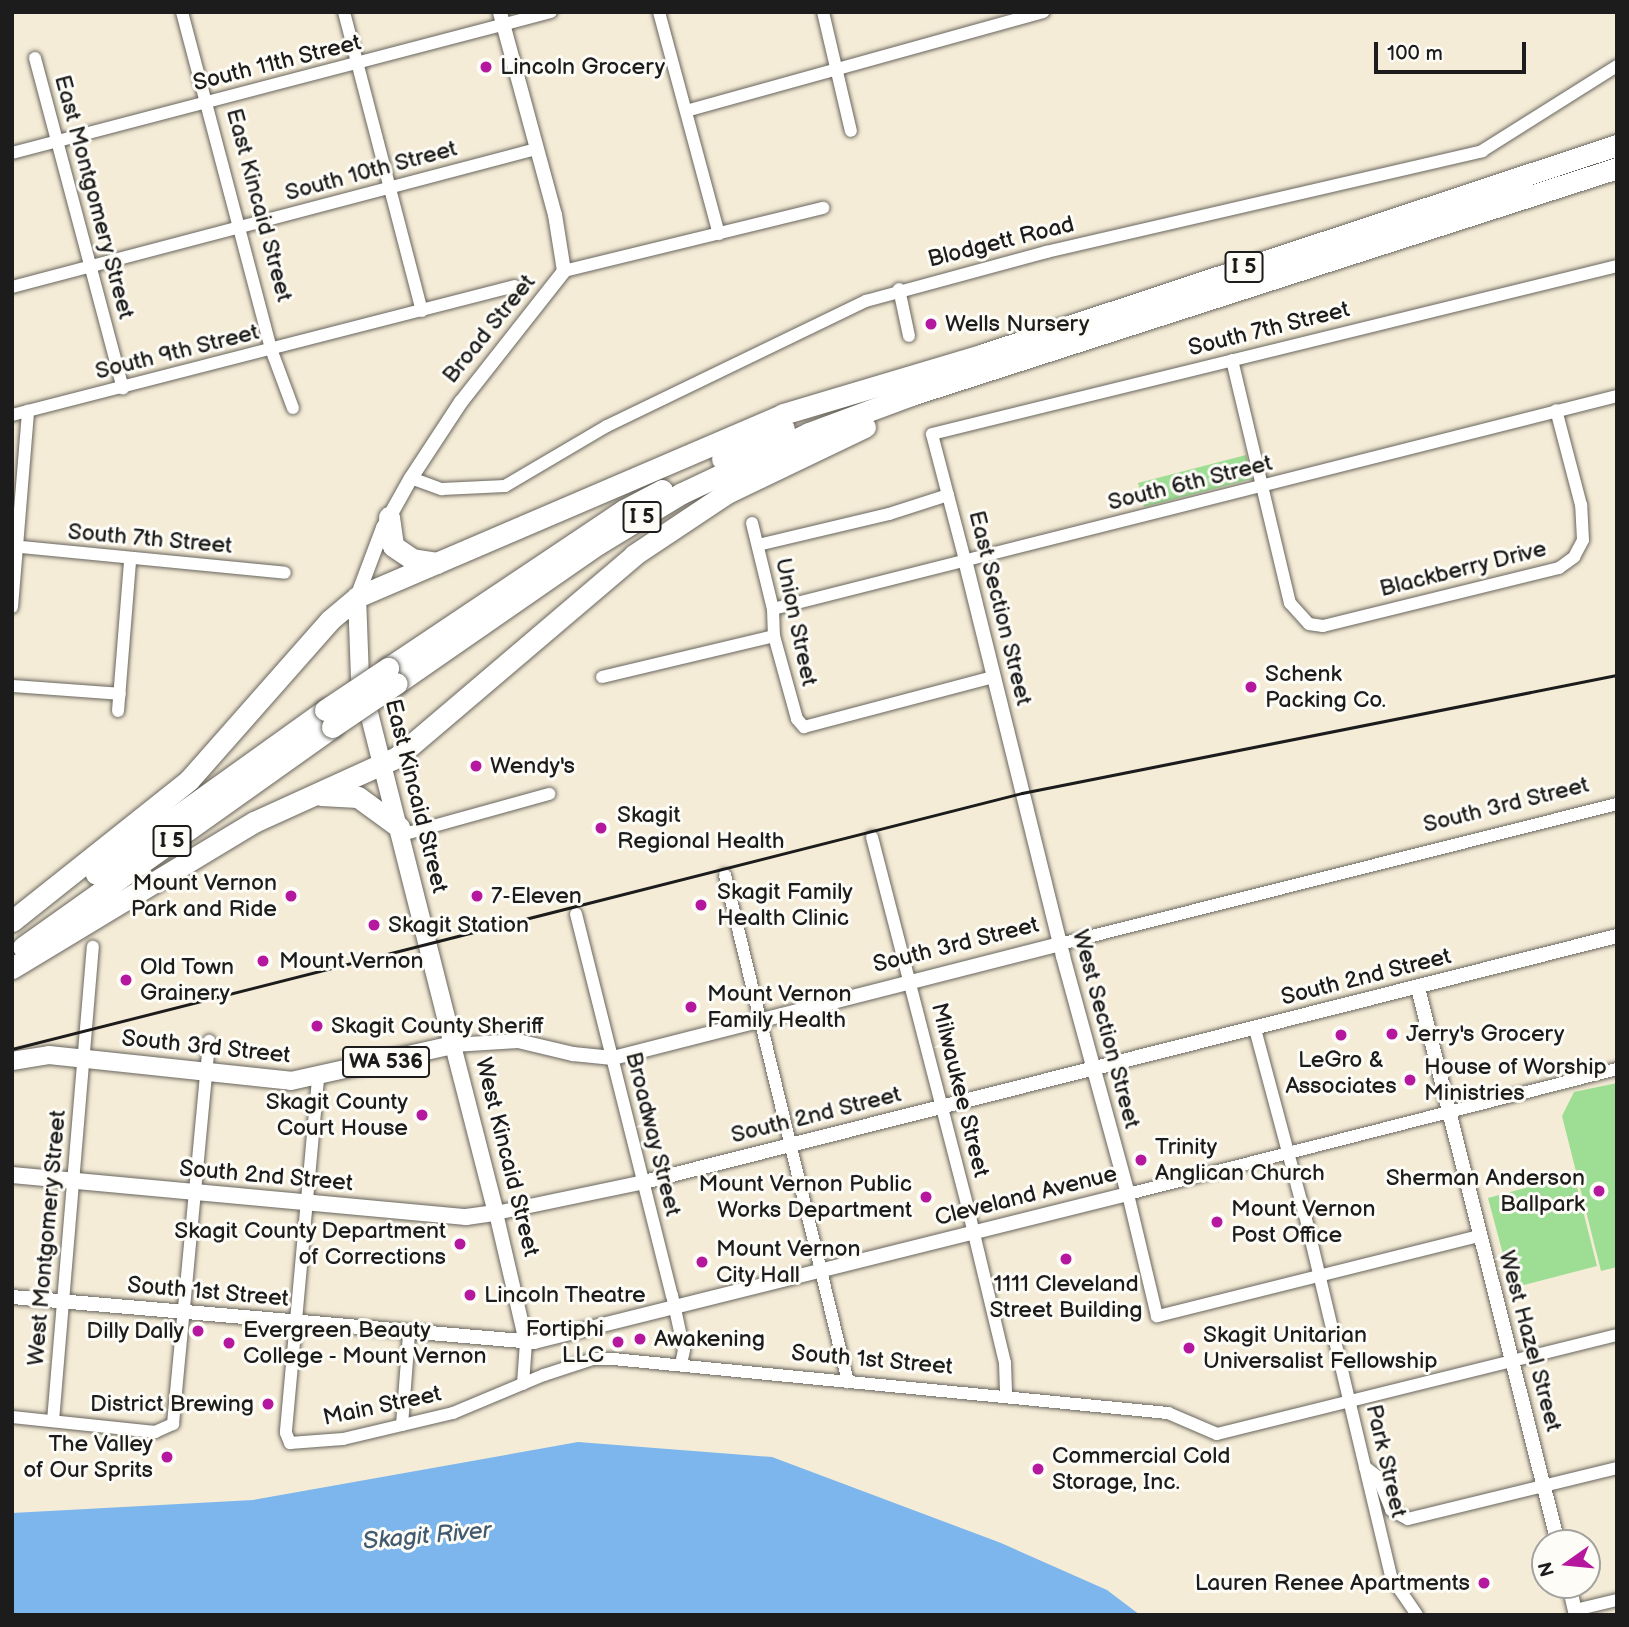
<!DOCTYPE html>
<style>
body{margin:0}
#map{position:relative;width:1629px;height:1627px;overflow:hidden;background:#f5ecd7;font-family:"Balsamiq Sans",sans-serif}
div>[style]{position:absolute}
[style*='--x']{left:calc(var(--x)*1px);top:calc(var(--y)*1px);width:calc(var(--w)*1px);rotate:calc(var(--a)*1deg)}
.green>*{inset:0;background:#9ede94}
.water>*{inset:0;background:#7cb6ed}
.roads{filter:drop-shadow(0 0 2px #68655d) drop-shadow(0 0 2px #68655d)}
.minor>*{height:12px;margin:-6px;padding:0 6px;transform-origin:6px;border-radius:6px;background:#fff}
.tertiary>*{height:14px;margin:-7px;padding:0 7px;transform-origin:7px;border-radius:7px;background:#fff}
.secondary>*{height:16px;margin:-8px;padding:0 8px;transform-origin:8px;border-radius:8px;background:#fff}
.primary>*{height:18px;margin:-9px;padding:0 9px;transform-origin:9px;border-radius:9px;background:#fff}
.motorway>*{height:21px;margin:-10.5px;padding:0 10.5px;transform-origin:10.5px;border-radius:10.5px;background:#fff}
.rail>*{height:2.5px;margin:-1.25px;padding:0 1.25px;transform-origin:1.25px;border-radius:1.25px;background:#1c1c1c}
.bridges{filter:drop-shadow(0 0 2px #68655d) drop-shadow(0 0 2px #68655d)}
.motorway-bridge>*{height:21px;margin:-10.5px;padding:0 10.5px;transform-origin:10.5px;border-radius:10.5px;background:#fff}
.dots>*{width:19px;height:19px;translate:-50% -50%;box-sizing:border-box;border:4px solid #fdfcf7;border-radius:50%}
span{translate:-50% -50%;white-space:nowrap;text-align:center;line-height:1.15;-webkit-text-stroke:6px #fdfcf7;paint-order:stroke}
.shield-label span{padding:2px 5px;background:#fdfcf7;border:2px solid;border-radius:5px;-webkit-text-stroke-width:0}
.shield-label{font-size:21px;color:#1c1c1c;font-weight:700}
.street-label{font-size:23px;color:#1c1c1c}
.poi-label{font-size:23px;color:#1c1c1c}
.left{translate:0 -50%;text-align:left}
.right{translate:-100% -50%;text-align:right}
.water-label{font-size:24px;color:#425a70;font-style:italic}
.frame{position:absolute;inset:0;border:14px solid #1c1c1c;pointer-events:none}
.north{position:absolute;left:1531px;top:1529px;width:70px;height:70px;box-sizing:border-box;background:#fdfcf7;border:2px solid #a3a29f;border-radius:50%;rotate:255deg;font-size:19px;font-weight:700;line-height:28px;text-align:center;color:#1c1c1c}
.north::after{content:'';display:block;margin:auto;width:24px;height:32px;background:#b5179e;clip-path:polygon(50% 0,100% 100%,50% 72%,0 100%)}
.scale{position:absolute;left:1374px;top:42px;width:152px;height:32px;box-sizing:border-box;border:4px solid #1c1c1c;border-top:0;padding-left:9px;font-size:21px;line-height:24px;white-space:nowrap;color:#1c1c1c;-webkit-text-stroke:5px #fdfcf7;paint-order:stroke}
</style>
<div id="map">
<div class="green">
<div style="clip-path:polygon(1246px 455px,1252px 479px,1144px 507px,1138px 483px)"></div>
<div style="clip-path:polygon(1617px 1083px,1617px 1267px,1601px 1271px,1562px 1116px,1574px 1092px)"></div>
<div style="clip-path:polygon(1574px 1175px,1597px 1266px,1512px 1288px,1488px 1198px)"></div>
</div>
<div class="water">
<div style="clip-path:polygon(578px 1442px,772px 1457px,1001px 1543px,1107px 1590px,1140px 1615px,12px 1615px,12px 1513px,253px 1500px)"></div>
</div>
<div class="roads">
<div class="minor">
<div style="--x:182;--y:12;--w:349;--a:75.2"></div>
<div style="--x:271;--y:349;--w:63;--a:69.6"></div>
<div style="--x:344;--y:12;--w:309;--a:75.4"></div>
<div style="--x:659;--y:12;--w:230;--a:74.9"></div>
<div style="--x:823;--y:12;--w:122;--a:76.8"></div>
<div style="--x:35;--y:58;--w:342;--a:75.1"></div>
<div style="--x:686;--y:111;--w:371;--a:-15.5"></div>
<div style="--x:12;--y:153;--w:557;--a:-14.66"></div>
<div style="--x:564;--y:271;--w:267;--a:-13.7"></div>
<div style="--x:12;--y:287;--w:542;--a:-14.75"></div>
<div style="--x:899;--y:289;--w:48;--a:78"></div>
<div style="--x:1232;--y:360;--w:250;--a:76.6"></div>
<div style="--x:1290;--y:603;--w:28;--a:48"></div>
<div style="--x:1309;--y:624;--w:14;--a:8"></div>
<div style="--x:1323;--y:626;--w:243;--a:-13.8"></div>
<div style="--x:1559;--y:568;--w:19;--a:-36"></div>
<div style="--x:1574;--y:557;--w:19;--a:-62"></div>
<div style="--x:1583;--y:540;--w:35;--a:-93"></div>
<div style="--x:1581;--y:505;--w:98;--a:-104.7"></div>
<div style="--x:12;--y:415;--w:519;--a:-14.38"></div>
<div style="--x:411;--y:478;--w:33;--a:20"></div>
<div style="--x:442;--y:489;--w:63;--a:-2.7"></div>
<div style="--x:505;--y:486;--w:118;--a:-30.5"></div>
<div style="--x:607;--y:426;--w:288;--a:-25.8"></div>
<div style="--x:866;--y:301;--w:187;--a:-15.2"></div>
<div style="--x:1046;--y:252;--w:448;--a:-13"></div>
<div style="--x:1482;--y:151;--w:160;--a:-32.2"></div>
<div style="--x:752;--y:523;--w:89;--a:76.3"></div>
<div style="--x:773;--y:609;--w:27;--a:88"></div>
<div style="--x:774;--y:636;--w:86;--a:74.5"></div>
<div style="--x:797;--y:719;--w:11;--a:49"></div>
<div style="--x:804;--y:727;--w:196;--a:-14.8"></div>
<div style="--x:758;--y:545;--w:135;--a:-13.3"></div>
<div style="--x:889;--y:514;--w:62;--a:-17.9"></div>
<div style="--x:12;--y:546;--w:274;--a:5.6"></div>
<div style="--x:965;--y:560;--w:130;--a:-104.7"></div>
<div style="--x:932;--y:434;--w:705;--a:-13.78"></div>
<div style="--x:12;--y:607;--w:197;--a:-85.3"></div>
<div style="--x:773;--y:609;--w:870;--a:-14.16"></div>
<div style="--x:602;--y:677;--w:177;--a:-13.4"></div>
<div style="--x:12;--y:686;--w:108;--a:4.2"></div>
<div style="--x:118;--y:711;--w:150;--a:-85.4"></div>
<div style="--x:401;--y:835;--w:154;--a:-15.5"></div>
<div style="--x:872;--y:837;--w:392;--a:75.5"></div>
<div style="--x:970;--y:1217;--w:150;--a:76.5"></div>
<div style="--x:1005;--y:1363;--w:32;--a:88"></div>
<div style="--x:725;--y:875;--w:522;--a:76.36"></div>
<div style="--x:576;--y:914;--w:393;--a:75.9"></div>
<div style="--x:672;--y:1295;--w:56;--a:77.7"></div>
<div style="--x:684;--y:1350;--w:14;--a:102"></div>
<div style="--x:1060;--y:944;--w:574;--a:-14.11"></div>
<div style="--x:1255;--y:1029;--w:193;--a:75"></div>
<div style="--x:1305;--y:1215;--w:372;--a:76.6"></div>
<div style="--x:1391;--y:1577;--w:46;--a:55.6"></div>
<div style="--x:318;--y:1079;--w:355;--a:95.2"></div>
<div style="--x:286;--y:1433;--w:11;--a:68"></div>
<div style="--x:290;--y:1443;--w:53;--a:-4.3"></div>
<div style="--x:343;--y:1439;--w:113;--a:-13.3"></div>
<div style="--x:453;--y:1413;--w:99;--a:-22.7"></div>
<div style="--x:544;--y:1375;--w:52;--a:-18.1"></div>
<div style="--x:593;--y:1359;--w:20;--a:0"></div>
<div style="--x:613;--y:1359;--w:558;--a:5.56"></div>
<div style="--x:1168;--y:1413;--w:53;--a:23.2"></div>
<div style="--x:1217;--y:1434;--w:412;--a:-13.9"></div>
<div style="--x:1479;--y:1236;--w:332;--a:166"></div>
<div style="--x:1157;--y:1316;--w:125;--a:-103.4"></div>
<div style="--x:1128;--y:1194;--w:505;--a:-14.34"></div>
<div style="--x:523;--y:1384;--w:42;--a:-85.9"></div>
<div style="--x:12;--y:1417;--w:144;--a:6"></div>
<div style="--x:155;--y:1432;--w:20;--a:-24"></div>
<div style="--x:173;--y:1424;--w:385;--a:-84.6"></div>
<div style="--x:53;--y:1421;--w:476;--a:-85.2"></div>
<div style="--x:402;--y:1425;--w:92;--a:-85.6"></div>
<div style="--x:1365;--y:1467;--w:16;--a:38"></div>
<div style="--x:1378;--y:1477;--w:35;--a:68"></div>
<div style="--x:1391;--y:1510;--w:19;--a:28"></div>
<div style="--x:1408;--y:1519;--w:215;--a:-13.7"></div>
<div style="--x:1575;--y:1610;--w:43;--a:-13.4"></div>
</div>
<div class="tertiary">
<div style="--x:357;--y:597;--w:74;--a:-69.4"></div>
<div style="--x:383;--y:528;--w:57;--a:-60.8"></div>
<div style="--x:411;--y:478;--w:91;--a:-56.7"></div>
<div style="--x:461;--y:402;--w:167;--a:-51.8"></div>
<div style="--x:564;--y:271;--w:57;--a:-99.1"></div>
<div style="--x:555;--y:215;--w:210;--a:-105.2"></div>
<div style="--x:1418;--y:988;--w:572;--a:75.84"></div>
<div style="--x:453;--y:1045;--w:65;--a:-3.5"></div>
<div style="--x:518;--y:1041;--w:57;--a:13.3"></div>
<div style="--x:573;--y:1054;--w:40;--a:5.7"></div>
<div style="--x:613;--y:1058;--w:461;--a:-14.3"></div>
<div style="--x:12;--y:1297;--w:524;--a:4.93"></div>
<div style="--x:534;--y:1342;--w:612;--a:-13.99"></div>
<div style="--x:1128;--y:1194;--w:247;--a:-105.3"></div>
<div style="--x:1063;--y:956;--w:408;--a:-103.9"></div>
<div style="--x:526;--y:1342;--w:132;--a:-103.1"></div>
<div style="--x:496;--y:1213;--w:151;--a:-11.8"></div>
<div style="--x:644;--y:1182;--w:1004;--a:-14.19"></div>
<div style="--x:1569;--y:1585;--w:31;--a:77"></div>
</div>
<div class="secondary">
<div style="--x:12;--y:1175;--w:456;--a:5.3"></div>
<div style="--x:466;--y:1217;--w:30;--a:-8"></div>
<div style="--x:496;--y:1213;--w:173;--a:-104.4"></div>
</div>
<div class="primary">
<div style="--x:12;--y:1061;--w:37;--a:-9"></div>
<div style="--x:49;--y:1055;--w:243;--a:6.1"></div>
<div style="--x:291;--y:1081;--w:166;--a:-12.5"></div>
<div style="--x:453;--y:1045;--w:379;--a:-104.2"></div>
<div style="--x:360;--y:678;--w:81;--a:-92.1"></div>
</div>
<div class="motorway">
<div style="--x:722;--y:459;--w:69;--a:-26.6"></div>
<div style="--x:389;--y:517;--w:29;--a:82"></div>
<div style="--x:393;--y:546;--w:23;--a:34"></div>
<div style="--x:412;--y:559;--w:25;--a:9"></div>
<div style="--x:388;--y:668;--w:284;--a:-33.8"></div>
<div style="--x:624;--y:510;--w:43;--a:-27.8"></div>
<div style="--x:397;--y:683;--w:244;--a:-34.7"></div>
<div style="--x:598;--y:544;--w:98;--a:-31.3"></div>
<div style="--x:682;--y:493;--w:140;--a:-25.3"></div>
<div style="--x:809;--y:433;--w:109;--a:-20.4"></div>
<div style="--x:911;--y:395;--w:742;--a:-17.82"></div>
<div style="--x:321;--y:795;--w:37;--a:3"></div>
<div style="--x:358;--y:797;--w:51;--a:36.2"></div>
<div style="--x:96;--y:874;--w:282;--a:-35.6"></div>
<div style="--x:12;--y:921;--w:226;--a:-38.5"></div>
<div style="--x:189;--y:780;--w:213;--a:-48.6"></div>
<div style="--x:330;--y:620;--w:35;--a:-40"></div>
<div style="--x:357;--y:597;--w:464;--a:-23.2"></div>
<div style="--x:783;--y:414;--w:210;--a:-16.6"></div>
<div style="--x:984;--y:354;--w:667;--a:-18.27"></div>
<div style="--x:23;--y:947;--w:379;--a:-35.4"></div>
<div style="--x:12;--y:968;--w:283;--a:-31.1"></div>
<div style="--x:254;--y:822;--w:157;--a:-24.4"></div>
<div style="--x:397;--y:757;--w:311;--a:-40.4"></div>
<div style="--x:634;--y:555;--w:112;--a:-33.7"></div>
<div style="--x:727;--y:493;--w:153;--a:-25.6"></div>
</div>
</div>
<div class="rail">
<div style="--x:12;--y:1049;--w:1042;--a:-14.22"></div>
<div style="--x:1022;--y:793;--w:607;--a:-11.22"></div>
</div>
<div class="bridges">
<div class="motorway-bridge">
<div style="--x:325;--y:710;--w:76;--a:-33.7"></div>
<div style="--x:332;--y:727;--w:78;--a:-34.1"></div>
</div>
</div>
<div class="dots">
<div style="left:486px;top:67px;background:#b5179e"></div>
<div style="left:931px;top:324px;background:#b5179e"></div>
<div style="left:1251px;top:687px;background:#b5179e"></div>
<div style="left:476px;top:766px;background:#b5179e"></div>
<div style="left:601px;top:828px;background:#b5179e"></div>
<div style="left:291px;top:896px;background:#b5179e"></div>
<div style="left:477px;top:896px;background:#b5179e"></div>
<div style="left:701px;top:905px;background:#b5179e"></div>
<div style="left:374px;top:925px;background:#b5179e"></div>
<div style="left:263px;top:961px;background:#b5179e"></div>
<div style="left:126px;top:980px;background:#b5179e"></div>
<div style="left:691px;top:1007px;background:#b5179e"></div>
<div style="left:317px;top:1026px;background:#b5179e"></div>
<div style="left:1392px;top:1034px;background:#b5179e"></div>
<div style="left:1341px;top:1035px;background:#b5179e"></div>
<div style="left:1410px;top:1080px;background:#b5179e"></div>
<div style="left:422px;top:1115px;background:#b5179e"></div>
<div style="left:1141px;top:1160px;background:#b5179e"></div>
<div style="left:1599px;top:1191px;background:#b5179e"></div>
<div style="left:926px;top:1197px;background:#b5179e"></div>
<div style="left:1217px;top:1222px;background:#b5179e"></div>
<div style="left:460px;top:1244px;background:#b5179e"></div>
<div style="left:1066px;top:1259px;background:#b5179e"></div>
<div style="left:702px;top:1262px;background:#b5179e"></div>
<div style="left:470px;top:1295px;background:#b5179e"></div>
<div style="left:198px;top:1331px;background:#b5179e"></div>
<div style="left:640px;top:1339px;background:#b5179e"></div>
<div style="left:618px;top:1342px;background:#b5179e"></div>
<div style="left:229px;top:1343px;background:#b5179e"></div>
<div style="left:1189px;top:1348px;background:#b5179e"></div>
<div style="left:268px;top:1404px;background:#b5179e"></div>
<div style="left:167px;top:1457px;background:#b5179e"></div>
<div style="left:1038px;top:1469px;background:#b5179e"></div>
<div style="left:1484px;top:1583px;background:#b5179e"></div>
</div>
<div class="shield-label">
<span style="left:1244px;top:267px">I 5</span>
<span style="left:642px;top:517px">I 5</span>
<span style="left:172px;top:841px">I 5</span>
<span style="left:386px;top:1062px">WA 536</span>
</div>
<div class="street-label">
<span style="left:277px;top:63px;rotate:-14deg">South 11th Street</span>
<span style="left:371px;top:171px;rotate:-15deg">South 10th Street</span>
<span style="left:94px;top:197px;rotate:75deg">East Montgomery Street</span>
<span style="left:259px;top:205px;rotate:75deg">East Kincaid Street</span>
<span style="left:1001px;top:242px;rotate:-14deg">Blodgett Road</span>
<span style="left:489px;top:329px;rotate:-51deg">Broad Street</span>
<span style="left:1269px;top:329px;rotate:-14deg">South 7th Street</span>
<span style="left:177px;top:352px;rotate:-14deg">South 9th Street</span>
<span style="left:1190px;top:483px;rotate:-14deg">South 6th Street</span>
<span style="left:150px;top:539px;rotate:5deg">South 7th Street</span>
<span style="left:1463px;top:569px;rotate:-14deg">Blackberry Drive</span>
<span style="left:1000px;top:608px;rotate:76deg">East Section Street</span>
<span style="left:796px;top:622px;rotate:78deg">Union Street</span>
<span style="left:416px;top:796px;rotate:76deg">East Kincaid Street</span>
<span style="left:1506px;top:805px;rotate:-14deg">South 3rd Street</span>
<span style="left:956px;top:945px;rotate:-14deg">South 3rd Street</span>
<span style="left:1366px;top:977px;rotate:-14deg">South 2nd Street</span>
<span style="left:1106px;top:1029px;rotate:75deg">West Section Street</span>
<span style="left:206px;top:1047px;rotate:6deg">South 3rd Street</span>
<span style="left:960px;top:1090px;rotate:76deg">Milwaukee Street</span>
<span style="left:816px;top:1115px;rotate:-14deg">South 2nd Street</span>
<span style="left:653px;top:1134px;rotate:76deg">Broadway Street</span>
<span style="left:507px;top:1157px;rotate:76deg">West Kincaid Street</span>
<span style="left:266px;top:1176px;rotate:5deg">South 2nd Street</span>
<span style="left:1026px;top:1196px;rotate:-14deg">Cleveland Avenue</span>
<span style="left:47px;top:1238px;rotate:-85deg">West Montgomery Street</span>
<span style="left:208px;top:1292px;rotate:5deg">South 1st Street</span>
<span style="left:1530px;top:1341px;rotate:75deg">West Hazel Street</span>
<span style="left:872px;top:1360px;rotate:5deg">South 1st Street</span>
<span style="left:382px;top:1406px;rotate:-12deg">Main Street</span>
<span style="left:1386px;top:1461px;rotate:77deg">Park Street</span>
</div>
<div class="poi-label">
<span class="left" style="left:500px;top:67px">Lincoln Grocery</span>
<span class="left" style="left:945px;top:324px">Wells Nursery</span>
<span class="left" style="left:1265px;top:687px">Schenk<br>Packing Co.</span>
<span class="left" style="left:490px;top:766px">Wendy's</span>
<span class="left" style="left:617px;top:828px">Skagit<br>Regional Health</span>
<span class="right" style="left:277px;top:896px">Mount Vernon<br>Park and Ride</span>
<span class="left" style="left:717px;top:905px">Skagit Family<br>Health Clinic</span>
<span class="left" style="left:491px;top:896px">7-Eleven</span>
<span class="left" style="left:388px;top:925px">Skagit Station</span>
<span class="left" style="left:279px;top:961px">Mount Vernon</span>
<span class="left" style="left:140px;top:980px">Old Town<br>Grainery</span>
<span class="left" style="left:707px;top:1007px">Mount Vernon<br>Family Health</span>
<span class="left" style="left:331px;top:1026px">Skagit County Sheriff</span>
<span class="left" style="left:1406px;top:1034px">Jerry's Grocery</span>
<span style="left:1341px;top:1073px">LeGro &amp;<br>Associates</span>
<span class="left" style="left:1424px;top:1080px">House of Worship<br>Ministries</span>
<span class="right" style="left:408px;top:1115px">Skagit County<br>Court House</span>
<span class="left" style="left:1155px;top:1160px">Trinity<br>Anglican Church</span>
<span class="right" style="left:1585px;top:1191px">Sherman Anderson<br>Ballpark</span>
<span class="right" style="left:912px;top:1197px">Mount Vernon Public<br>Works Department</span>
<span class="left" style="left:1231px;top:1222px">Mount Vernon<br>Post Office</span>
<span class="right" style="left:446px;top:1244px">Skagit County Department<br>of Corrections</span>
<span class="left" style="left:716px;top:1262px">Mount Vernon<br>City Hall</span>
<span style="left:1066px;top:1297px">1111 Cleveland<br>Street Building</span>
<span class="left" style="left:484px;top:1295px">Lincoln Theatre</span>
<span class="right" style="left:604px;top:1342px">Fortiphi<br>LLC</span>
<span class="left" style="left:243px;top:1343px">Evergreen Beauty<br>College - Mount Vernon</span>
<span class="right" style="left:184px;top:1331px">Dilly Dally</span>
<span class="left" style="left:1203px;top:1348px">Skagit Unitarian<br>Universalist Fellowship</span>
<span class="left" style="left:654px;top:1339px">Awakening</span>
<span class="right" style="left:254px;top:1404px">District Brewing</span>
<span class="right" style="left:153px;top:1457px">The Valley<br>of Our Sprits</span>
<span class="left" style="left:1052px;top:1469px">Commercial Cold<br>Storage, Inc.</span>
<span class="right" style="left:1470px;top:1583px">Lauren Renee Apartments</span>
</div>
<div class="water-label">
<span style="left:427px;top:1536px;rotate:-5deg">Skagit River</span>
</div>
<div class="frame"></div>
<div class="north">N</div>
<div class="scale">100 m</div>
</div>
